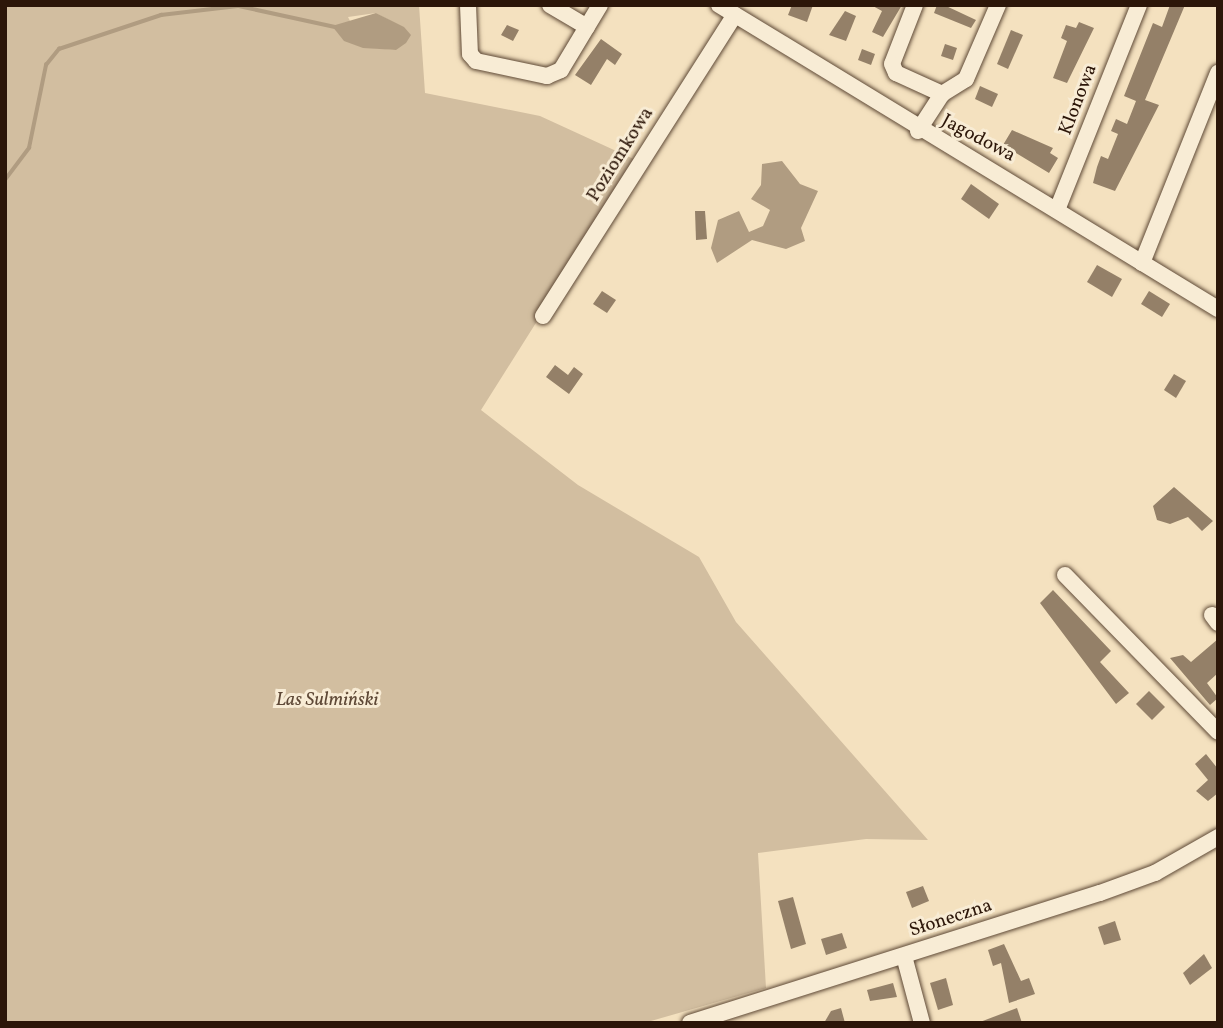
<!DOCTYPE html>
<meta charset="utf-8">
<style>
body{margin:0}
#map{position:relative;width:1223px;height:1028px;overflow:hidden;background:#f4e1bf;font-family:Vollkorn,serif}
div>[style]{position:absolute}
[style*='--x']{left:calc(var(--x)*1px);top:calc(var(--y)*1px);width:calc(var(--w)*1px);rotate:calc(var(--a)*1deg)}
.green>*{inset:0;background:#d2bea0}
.water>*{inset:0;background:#b09c81}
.stream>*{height:3.5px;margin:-1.75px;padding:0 1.75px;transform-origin:1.75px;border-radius:1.75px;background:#b09c81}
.building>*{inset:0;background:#948068}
.roads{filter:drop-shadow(0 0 2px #5e4936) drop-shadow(0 0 2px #5e4936)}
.minor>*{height:16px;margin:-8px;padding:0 8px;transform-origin:8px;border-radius:8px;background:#f8ecd5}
span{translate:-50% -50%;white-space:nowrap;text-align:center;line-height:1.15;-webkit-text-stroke:6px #f8ecd5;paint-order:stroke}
.street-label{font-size:19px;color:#2c1609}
.park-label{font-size:19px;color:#5e4836;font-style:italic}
.frame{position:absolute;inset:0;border:7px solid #2c1609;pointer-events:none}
</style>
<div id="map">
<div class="green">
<div style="clip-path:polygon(evenodd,5px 5px,419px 5px,425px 93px,540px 116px,638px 161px,481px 410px,578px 485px,699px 557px,736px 622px,928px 840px,866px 839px,758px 853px,766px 988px,644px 1023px,5px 1023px,5px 5px,376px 13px,389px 20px,396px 50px,363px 47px,348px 17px,376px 13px)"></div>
</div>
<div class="water">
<div style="clip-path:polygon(376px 13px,404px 27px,411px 35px,406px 43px,396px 50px,363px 48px,344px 41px,332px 26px)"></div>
<div style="clip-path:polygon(782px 161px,800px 184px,818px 191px,801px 228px,805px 241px,786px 249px,752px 240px,717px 263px,711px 248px,718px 220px,739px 211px,749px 232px,763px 226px,770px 210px,751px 199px,761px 185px,762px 164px)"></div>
</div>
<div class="stream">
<div style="--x:5;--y:180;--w:40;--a:-53"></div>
<div style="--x:29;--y:148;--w:85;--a:-78.4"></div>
<div style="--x:46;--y:65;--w:21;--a:-51"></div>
<div style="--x:59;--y:49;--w:108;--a:-18.4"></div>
<div style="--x:161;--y:15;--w:79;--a:-6.6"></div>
<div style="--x:239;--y:6;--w:98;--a:12.3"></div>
</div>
<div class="building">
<div style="clip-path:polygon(792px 5px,813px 5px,807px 22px,788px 15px)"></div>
<div style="clip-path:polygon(871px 5px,902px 5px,883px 37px,872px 32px,882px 11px)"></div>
<div style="clip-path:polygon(937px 5px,944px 5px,976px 20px,971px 28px,934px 13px)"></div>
<div style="clip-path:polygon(1170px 5px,1185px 5px,1145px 100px,1159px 105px,1115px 191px,1093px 183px,1097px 167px,1101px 156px,1108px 159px,1118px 134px,1111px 131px,1116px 119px,1127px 124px,1136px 101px,1124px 96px,1153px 23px,1162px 27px)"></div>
<div style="clip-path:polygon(845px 11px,856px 16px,846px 41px,829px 35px)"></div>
<div style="clip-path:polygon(1079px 22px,1094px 28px,1067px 83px,1053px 78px,1067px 41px,1061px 38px,1066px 25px,1076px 28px)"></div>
<div style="clip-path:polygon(507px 25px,519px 30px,513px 41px,501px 35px)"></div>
<div style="clip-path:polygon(1011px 30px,1023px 35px,1008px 69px,997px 64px)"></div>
<div style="clip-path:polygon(601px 39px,622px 54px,615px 65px,607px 59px,591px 85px,575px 75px)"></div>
<div style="clip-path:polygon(945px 44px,957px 48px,953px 60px,941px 56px)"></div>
<div style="clip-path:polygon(862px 49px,875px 54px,871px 65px,858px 60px)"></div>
<div style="clip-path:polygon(980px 86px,998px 94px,992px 107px,975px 99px)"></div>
<div style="clip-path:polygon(1012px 130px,1053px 148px,1050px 153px,1058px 158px,1049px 173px,1003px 145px)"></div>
<div style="clip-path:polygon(971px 184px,999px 204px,989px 219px,961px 199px)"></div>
<div style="clip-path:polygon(695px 211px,705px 211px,707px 239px,696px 240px)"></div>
<div style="clip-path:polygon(1097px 265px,1122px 279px,1112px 297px,1087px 282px)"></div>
<div style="clip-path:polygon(602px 291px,616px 300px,607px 313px,593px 304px)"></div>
<div style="clip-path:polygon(1149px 291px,1170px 304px,1162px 317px,1141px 304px)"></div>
<div style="clip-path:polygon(555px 365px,568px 375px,574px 367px,583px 374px,569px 394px,546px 377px)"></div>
<div style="clip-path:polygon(1174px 374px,1186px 381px,1176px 398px,1164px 390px)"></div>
<div style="clip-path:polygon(1174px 487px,1213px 521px,1202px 531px,1188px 517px,1170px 524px,1157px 520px,1153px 506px)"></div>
<div style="clip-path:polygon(1053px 590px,1111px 651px,1100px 662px,1129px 693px,1116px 704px,1040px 603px)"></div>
<div style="clip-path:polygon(1218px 639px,1218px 673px,1207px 683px,1218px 698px,1210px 705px,1170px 658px,1183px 655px,1191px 662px)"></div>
<div style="clip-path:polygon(1149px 691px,1165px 707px,1152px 720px,1136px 704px)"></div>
<div style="clip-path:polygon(1206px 754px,1218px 769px,1218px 793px,1208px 801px,1196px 791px,1208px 780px,1195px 764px)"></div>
<div style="clip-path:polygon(923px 886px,929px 901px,912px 908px,906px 892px)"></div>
<div style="clip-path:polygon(793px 897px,806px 944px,791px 949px,778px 901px)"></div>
<div style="clip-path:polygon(1115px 921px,1121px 940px,1104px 945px,1098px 927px)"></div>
<div style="clip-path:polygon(842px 933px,847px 948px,826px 955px,821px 939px)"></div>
<div style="clip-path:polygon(1004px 944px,1021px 981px,1029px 978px,1035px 994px,1009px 1003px,1001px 963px,993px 966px,988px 950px)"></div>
<div style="clip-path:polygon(1204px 954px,1212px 968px,1190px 985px,1183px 973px)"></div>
<div style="clip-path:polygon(946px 978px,953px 1005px,938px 1010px,930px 983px)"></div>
<div style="clip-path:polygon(893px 983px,897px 997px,870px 1001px,867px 990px)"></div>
<div style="clip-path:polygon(841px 1008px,845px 1023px,824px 1023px,831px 1011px)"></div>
<div style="clip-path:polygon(1017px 1008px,1022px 1023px,980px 1023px,980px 1022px)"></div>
</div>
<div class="roads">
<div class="minor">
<div style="--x:468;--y:5;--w:49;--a:87.7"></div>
<div style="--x:470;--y:54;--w:9;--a:49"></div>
<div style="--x:476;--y:61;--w:73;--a:11.9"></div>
<div style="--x:547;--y:76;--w:15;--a:-23"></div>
<div style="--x:561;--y:70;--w:76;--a:-59"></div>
<div style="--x:550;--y:5;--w:43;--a:30.7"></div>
<div style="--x:719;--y:5;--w:584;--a:31.35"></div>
<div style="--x:915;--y:5;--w:63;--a:111.3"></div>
<div style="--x:892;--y:64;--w:10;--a:66"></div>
<div style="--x:896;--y:73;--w:51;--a:24.5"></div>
<div style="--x:918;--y:131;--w:44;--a:-57"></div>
<div style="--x:942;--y:94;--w:28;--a:-32"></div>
<div style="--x:966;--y:79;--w:81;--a:-66.6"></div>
<div style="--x:1057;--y:210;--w:221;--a:-68.2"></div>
<div style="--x:1142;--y:263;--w:205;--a:-68.2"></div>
<div style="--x:543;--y:316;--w:357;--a:-57.5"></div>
<div style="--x:1065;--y:575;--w:219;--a:45.7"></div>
<div style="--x:1212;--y:615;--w:10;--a:53"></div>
<div style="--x:904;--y:956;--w:69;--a:75"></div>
<div style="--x:690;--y:1023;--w:430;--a:-17.6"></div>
<div style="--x:1100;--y:893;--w:59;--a:-20"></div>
<div style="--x:1155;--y:873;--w:73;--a:-29.7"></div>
</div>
</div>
<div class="street-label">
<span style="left:1079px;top:100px;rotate:-69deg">Klonowa</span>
<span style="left:978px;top:139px;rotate:28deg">Jagodowa</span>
<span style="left:621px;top:155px;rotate:-58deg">Poziomkowa</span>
<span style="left:951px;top:919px;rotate:-18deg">Słoneczna</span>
</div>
<div class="park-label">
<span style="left:327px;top:701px">Las Sulmiński</span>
</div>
<div class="frame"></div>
</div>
